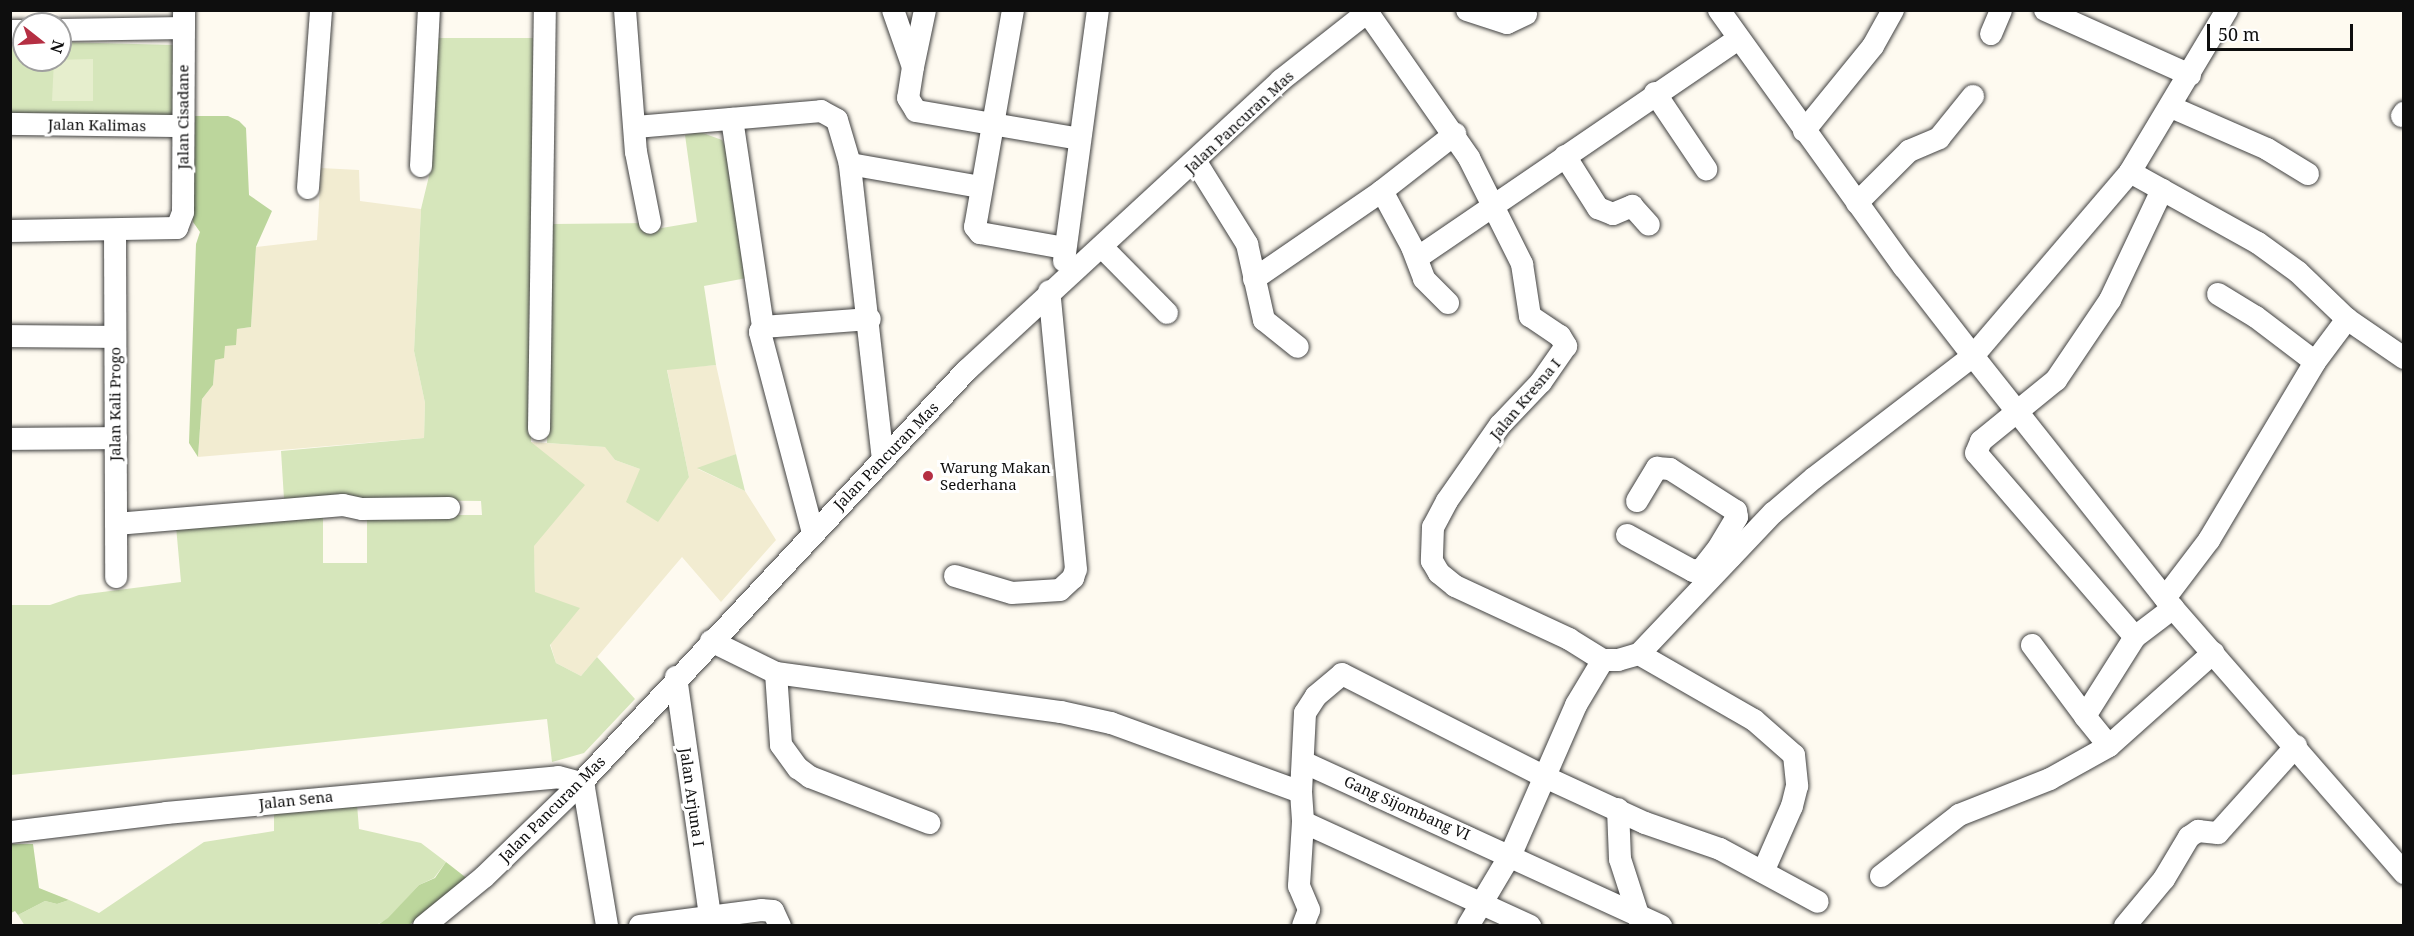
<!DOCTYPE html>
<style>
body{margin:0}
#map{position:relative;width:2414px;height:936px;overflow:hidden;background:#fefaf0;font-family:"Noto Serif",serif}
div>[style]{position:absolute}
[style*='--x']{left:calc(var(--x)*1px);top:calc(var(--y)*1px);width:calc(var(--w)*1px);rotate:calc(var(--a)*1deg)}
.farmland>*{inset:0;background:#f2ecd1}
.green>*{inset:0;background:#d6e6bb}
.forest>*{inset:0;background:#bcd69c}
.pitch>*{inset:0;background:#e6eecd}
.roads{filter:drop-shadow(0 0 2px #414141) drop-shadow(0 0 2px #414141)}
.minor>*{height:22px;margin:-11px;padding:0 11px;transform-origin:11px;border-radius:11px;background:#fff}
.dots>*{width:16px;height:16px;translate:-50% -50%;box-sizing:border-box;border:3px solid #fff;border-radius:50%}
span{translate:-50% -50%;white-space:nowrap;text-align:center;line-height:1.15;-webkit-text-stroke:6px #fff;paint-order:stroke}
.street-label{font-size:15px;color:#0e0e0e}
.poi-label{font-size:15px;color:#0e0e0e}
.left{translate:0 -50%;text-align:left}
.frame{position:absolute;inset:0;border:12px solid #0e0e0e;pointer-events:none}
.north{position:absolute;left:12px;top:12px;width:60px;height:60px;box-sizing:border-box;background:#fff;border:2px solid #9f9f9f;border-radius:50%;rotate:107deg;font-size:16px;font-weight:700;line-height:24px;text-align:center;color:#0e0e0e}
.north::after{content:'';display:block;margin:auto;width:21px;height:27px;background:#b52f43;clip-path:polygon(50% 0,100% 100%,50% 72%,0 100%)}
.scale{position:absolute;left:2207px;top:24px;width:146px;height:27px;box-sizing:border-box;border:3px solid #0e0e0e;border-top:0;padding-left:8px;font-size:18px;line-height:21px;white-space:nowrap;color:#0e0e0e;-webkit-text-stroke:4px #fff;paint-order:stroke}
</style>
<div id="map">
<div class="farmland">
<div style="clip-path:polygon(321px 168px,359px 170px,360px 201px,421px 209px,414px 351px,425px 403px,424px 438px,198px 457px,202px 399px,213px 385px,215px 359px,237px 329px,251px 327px,256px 247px,317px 240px)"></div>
<div style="clip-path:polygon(716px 365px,736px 454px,698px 469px,745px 491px,776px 540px,721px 602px,682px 557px,581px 676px,556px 663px,535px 593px,531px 442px,606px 447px,615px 460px,640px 469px,689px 477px,667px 369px)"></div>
</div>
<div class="green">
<div style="clip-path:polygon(437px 38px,533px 38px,531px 442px,585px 485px,534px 546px,535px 592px,580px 608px,550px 645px,556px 663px,581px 676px,597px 657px,635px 699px,584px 753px,552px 762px,547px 719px,11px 775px,10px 605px,50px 605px,79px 595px,181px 582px,176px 526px,323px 515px,323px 563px,367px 563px,367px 515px,482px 515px,481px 501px,284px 499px,281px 451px,424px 438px,425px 403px,414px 351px,421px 209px,429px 176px)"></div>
<div style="clip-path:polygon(10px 41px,24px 42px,24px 60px,60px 60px,60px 42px,174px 45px,173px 117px,11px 115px)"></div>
<div style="clip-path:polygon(700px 132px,722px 140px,729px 153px,752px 277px,704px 286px,716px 365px,667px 370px,689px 477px,658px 522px,626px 502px,640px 469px,615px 460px,605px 447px,547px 443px,552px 224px,654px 223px,656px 229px,697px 222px,685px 135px)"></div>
<div style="clip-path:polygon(736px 454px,745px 491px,697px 468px)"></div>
<div style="clip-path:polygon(357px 804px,359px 829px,421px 843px,446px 862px,434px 878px,419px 885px,388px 919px,376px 925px,25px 926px,18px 915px,45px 901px,57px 904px,69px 900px,99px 913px,204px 842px,274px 831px,274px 808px)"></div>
</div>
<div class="forest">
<div style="clip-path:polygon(195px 116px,228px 116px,239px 121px,246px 128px,249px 195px,272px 211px,256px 247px,251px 327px,237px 329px,236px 345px,225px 346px,224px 358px,215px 360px,213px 385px,202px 399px,198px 457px,189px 443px,196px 244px,200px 232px,193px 222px)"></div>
<div style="clip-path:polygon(11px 844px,33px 844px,39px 888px,69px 900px,57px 904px,45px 901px,18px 915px,15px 911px,11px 913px)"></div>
<div style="clip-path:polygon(446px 862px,469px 880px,409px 925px,376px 926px,388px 918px,419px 885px,435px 878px)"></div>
</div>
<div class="pitch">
<div style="clip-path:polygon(93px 59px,93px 101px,52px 101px,54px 60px)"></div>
</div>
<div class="roads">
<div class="minor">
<div style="--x:625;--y:10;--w:142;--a:85.6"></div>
<div style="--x:636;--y:152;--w:72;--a:78.8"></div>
<div style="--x:893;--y:10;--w:60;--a:70.7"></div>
<div style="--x:913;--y:67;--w:31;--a:99"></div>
<div style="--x:908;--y:98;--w:15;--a:58"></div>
<div style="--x:916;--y:111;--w:165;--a:9.7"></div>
<div style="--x:1013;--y:10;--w:220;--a:99.9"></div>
<div style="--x:975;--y:227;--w:8;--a:50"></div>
<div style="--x:980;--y:233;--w:85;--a:10.1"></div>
<div style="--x:1467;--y:10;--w:42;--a:18"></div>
<div style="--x:1507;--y:23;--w:21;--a:-25"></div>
<div style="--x:1719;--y:10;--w:317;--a:54.3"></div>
<div style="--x:1904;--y:267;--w:113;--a:52.2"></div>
<div style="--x:1973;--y:356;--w:322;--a:51.6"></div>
<div style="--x:2173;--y:608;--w:352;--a:48.9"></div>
<div style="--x:2045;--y:10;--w:159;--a:24.1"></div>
<div style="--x:1368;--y:13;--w:177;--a:55.1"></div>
<div style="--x:1469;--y:158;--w:119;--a:63.4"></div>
<div style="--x:1522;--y:264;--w:53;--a:81.3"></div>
<div style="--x:1530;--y:316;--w:36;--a:34"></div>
<div style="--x:1560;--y:336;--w:12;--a:59"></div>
<div style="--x:1566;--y:346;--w:44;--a:124.8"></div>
<div style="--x:1541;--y:382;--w:59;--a:133.6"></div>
<div style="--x:1500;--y:425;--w:93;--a:124.9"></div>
<div style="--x:1447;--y:501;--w:30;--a:118"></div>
<div style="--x:1433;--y:527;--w:34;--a:92"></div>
<div style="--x:1432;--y:561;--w:14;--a:60"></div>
<div style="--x:1439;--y:573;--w:21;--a:39"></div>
<div style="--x:1455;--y:586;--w:126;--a:24.9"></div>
<div style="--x:1569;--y:639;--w:40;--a:32"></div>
<div style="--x:1603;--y:660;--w:15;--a:0"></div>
<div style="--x:1618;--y:660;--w:22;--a:-16"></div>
<div style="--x:1639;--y:654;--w:195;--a:-46.5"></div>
<div style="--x:1773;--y:513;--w:54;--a:-40.5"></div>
<div style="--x:1814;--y:478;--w:200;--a:-37.5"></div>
<div style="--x:1973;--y:356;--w:242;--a:-49.5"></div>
<div style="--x:2130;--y:172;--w:189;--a:-59.1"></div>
<div style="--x:60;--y:30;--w:124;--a:-0.9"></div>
<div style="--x:10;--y:31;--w:14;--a:0"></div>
<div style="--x:1991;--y:34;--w:26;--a:-67"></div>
<div style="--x:913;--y:67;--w:58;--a:-78.1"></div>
<div style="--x:1655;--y:93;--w:92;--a:56.1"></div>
<div style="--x:2171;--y:107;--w:105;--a:23.6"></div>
<div style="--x:2267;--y:149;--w:48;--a:31.4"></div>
<div style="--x:2402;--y:116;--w:4;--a:-56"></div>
<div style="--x:732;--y:119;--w:210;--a:81.5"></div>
<div style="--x:10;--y:124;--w:173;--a:0.7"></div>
<div style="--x:636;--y:127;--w:186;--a:-4.9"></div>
<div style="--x:821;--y:111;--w:18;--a:29"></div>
<div style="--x:837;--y:120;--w:46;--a:73.5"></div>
<div style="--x:1804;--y:131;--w:109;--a:-50.9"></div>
<div style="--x:1873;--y:46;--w:41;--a:-60.9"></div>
<div style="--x:1565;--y:156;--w:62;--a:57.6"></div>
<div style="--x:1598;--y:208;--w:16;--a:22"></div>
<div style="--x:1613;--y:214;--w:21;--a:-23"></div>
<div style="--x:1632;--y:206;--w:25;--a:48"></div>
<div style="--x:1196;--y:162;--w:97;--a:58.1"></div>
<div style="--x:1247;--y:244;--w:78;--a:77.4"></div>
<div style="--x:1264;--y:320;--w:43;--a:38.5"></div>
<div style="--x:421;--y:166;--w:156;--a:-87.1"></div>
<div style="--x:2130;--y:172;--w:146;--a:29"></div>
<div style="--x:2258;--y:243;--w:49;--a:35.9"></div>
<div style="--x:2298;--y:272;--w:68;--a:43.8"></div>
<div style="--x:2347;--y:319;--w:69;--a:34.4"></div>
<div style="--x:308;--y:188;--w:178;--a:-85.8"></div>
<div style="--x:1382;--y:191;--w:64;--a:61.8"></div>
<div style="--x:1412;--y:247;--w:34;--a:69"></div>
<div style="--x:1424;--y:279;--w:34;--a:45"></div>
<div style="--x:1857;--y:203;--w:74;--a:-45"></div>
<div style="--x:1909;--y:151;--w:33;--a:-23"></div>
<div style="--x:1939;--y:138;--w:54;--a:-51"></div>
<div style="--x:10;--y:231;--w:167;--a:-1"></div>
<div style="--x:177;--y:228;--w:17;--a:-69"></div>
<div style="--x:183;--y:212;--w:202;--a:-89.7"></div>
<div style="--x:115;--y:231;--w:346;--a:89.8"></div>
<div style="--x:1103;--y:248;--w:91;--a:45.4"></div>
<div style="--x:1417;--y:258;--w:389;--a:-34.3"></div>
<div style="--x:1064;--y:261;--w:253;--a:-82.3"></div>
<div style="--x:1254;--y:279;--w:155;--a:-34.5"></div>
<div style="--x:1382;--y:191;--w:93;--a:-38"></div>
<div style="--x:2218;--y:294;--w:44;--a:31.2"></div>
<div style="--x:2256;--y:317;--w:74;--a:37.3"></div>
<div style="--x:10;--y:336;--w:105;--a:0.5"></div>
<div style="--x:539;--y:429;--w:419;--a:-89.2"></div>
<div style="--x:10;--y:439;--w:106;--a:-0.5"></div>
<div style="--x:883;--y:460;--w:298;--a:-96.4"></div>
<div style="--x:850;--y:164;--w:132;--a:10"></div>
<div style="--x:1637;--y:501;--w:39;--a:-59"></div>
<div style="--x:1657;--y:468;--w:13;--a:4"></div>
<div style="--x:1670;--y:469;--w:78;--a:32.5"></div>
<div style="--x:1736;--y:511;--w:6;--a:81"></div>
<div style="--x:1737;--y:517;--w:37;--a:121"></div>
<div style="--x:1718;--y:549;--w:15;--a:32"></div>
<div style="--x:116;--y:524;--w:228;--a:-4.8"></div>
<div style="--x:343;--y:505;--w:19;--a:12"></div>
<div style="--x:362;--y:509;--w:87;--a:-0.7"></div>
<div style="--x:813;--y:533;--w:208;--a:-104.8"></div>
<div style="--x:760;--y:332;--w:6;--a:-59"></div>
<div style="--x:763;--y:327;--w:107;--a:-4.3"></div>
<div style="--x:1627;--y:535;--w:75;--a:28.6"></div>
<div style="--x:1693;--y:571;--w:9;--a:-13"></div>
<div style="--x:1702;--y:569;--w:24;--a:-52"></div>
<div style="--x:955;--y:576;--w:59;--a:16.6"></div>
<div style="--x:1012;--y:593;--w:48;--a:-3.6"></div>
<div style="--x:1060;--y:590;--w:18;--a:-43"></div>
<div style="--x:1073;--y:578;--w:9;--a:-72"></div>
<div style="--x:1076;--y:569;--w:279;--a:-95.5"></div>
<div style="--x:2165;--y:598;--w:73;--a:-52.8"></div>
<div style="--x:2209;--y:540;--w:207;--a:-59.2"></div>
<div style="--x:2315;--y:362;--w:54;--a:-53.3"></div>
<div style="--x:2135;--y:637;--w:243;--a:-130.8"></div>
<div style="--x:1976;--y:453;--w:13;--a:-67"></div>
<div style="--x:1981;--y:441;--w:97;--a:-39.1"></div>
<div style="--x:2056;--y:380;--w:97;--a:-56"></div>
<div style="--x:2110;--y:300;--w:122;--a:-64.7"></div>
<div style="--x:711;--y:641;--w:72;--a:26.2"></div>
<div style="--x:776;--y:673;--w:288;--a:7.8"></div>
<div style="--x:1061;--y:712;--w:51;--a:12.4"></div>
<div style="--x:1111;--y:723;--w:202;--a:20"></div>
<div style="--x:1301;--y:792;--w:30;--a:86"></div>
<div style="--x:1303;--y:822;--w:64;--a:93.6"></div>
<div style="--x:1299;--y:886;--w:26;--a:67"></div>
<div style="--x:1309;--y:910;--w:17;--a:111"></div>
<div style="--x:2032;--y:645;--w:89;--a:53.3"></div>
<div style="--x:1639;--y:654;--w:133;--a:29.9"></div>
<div style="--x:1754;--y:720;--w:53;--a:41.2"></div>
<div style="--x:1794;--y:755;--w:31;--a:84"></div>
<div style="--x:1797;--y:786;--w:21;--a:104"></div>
<div style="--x:1792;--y:806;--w:72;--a:113.7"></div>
<div style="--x:776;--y:673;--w:72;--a:86"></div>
<div style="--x:781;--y:745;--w:29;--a:54"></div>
<div style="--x:798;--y:768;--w:15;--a:37"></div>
<div style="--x:810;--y:777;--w:128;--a:21.1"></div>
<div style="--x:676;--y:677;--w:241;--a:81.9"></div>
<div style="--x:2109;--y:746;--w:38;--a:-129"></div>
<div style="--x:2085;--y:716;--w:93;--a:-57.7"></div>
<div style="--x:2135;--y:637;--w:48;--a:-37.3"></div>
<div style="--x:1303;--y:762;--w:394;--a:24.6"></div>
<div style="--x:1301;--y:792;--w:79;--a:-87.1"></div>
<div style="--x:1305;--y:713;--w:20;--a:-57"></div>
<div style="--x:1316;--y:696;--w:34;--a:-40"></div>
<div style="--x:1342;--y:674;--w:228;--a:26.9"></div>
<div style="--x:1545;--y:777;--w:110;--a:24.7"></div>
<div style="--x:1645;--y:823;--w:79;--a:19.1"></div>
<div style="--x:1720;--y:849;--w:111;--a:28.4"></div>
<div style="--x:1618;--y:809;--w:50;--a:87.7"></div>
<div style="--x:1620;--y:859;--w:68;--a:72.1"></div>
<div style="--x:1303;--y:822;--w:250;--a:24.6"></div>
<div style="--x:10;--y:832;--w:157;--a:-6.9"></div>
<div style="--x:166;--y:813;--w:394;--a:-5.2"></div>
<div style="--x:558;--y:777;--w:24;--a:15"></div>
<div style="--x:581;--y:783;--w:6;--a:59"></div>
<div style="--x:584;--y:788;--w:140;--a:80.5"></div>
<div style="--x:1881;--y:876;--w:99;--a:-38"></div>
<div style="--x:1959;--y:815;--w:98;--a:-21.6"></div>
<div style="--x:2050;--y:779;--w:68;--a:-29.2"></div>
<div style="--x:2109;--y:746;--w:140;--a:-41.8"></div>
<div style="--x:424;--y:926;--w:77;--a:-39.2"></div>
<div style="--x:484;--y:877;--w:135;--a:-44.1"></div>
<div style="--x:581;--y:783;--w:565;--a:-46.94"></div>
<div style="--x:967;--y:370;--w:427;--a:-42.7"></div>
<div style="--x:1281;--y:80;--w:113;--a:-38.2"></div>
<div style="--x:640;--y:926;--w:122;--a:-7.5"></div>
<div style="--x:761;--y:910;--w:12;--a:5"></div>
<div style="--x:773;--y:911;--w:17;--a:65"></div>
<div style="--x:1468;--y:926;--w:84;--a:-59.2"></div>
<div style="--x:1511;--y:854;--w:163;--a:-66.4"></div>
<div style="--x:1576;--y:705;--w:52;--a:-59"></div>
<div style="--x:2125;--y:926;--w:61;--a:-50.3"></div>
<div style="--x:2164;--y:879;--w:49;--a:-59.2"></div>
<div style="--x:2189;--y:837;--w:11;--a:-34"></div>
<div style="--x:2198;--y:831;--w:20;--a:6"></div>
<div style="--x:2218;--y:833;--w:117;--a:-48.1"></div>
</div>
</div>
<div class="dots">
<div style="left:928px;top:476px;background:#b52f43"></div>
</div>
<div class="street-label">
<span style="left:183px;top:117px;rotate:-90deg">Jalan Cisadane</span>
<span style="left:1239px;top:122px;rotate:-43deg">Jalan Pancuran Mas</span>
<span style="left:97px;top:125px;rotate:1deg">Jalan Kalimas</span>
<span style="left:1525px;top:399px;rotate:-50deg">Jalan Kresna I</span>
<span style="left:115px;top:404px;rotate:-90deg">Jalan Kali Progo</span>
<span style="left:886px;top:456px;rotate:-46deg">Jalan Pancuran Mas</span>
<span style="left:692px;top:797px;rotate:82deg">Jalan Arjuna I</span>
<span style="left:296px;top:800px;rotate:-6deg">Jalan Sena</span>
<span style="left:1407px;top:808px;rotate:24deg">Gang Sijombang VI</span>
<span style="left:552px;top:809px;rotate:-45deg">Jalan Pancuran Mas</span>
</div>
<div class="poi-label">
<span class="left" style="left:940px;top:476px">Warung Makan<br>Sederhana</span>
</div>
<div class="frame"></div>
<div class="north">N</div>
<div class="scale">50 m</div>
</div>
